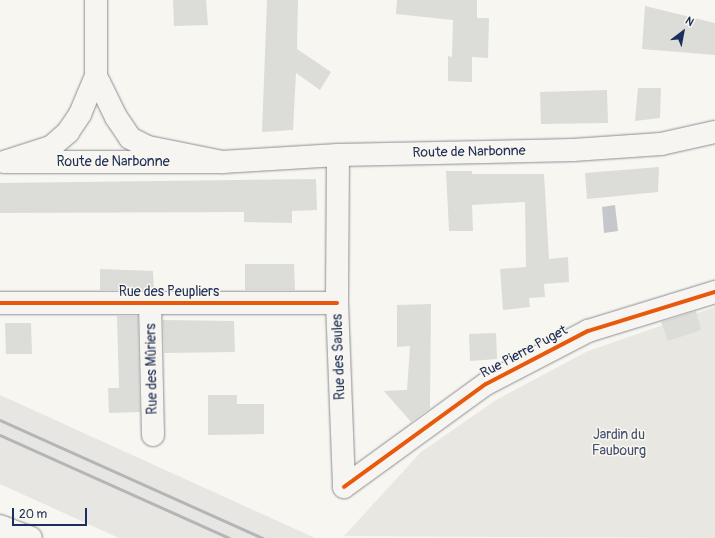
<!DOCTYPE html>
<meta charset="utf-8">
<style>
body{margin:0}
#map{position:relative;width:715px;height:538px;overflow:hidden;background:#f8f6f0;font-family:Pangolin,sans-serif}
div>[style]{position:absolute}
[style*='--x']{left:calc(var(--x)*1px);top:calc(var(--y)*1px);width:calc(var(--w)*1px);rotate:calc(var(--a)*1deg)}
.built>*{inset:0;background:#e7e6e2}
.green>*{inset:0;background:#e8e7e2}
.water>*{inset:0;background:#c5c7cb}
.building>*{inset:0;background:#dcdcd9}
.roads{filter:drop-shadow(0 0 1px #8b8e94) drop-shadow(0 0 1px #8b8e94)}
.street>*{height:22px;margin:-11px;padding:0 11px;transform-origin:11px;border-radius:11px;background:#f6f5f1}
.secondary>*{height:22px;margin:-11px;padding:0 11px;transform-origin:11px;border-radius:11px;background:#f6f5f1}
.primary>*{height:22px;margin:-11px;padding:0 11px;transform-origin:11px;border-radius:11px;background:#f6f5f1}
.rail>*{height:3px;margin:-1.5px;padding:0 1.5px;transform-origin:1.5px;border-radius:1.5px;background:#b3b5b7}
.cycleway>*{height:4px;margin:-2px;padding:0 2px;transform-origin:2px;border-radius:2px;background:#e8590c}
span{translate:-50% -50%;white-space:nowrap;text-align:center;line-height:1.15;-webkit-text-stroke:3px #fbf7ec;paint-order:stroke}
.street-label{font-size:14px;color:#1b2f5e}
.park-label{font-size:14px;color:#415176}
.north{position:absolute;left:663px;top:12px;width:40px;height:40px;-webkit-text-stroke:3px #fbf7ec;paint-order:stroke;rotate:32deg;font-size:11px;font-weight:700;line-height:16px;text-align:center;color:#1b2f5e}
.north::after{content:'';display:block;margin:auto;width:14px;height:18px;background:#1b2f5e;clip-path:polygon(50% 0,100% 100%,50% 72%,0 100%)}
.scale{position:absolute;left:12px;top:508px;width:75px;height:18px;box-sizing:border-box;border:2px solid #1b2f5e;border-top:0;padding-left:5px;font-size:12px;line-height:14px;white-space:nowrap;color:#1b2f5e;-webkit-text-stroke:3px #fbf7ec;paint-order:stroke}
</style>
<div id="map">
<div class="built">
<div style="clip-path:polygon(0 395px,315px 538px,119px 538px,0 484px)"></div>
</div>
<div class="green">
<div style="clip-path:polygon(715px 307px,715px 538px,344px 536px,421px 452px,496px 400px,588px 351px)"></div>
</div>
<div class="water">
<div style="clip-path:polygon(615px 205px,618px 231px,604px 233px,602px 207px)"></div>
</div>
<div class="building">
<div style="clip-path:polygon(173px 0,206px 0,208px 25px,174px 26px)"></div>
<div style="clip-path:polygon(267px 0,298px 0,297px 49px,331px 72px,320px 90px,296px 73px,293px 130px,262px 132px)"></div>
<div style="clip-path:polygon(397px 0,477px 0,477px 18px,489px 18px,488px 58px,472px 57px,472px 82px,448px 81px,448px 56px,452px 57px,453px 20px,396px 14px)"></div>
<div style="clip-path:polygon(645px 6px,715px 23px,715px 55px,642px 49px)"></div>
<div style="clip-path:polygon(638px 88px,661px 88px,660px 118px,635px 121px)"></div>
<div style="clip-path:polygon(607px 90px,608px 123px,541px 124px,540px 92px)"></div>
<div style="clip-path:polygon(659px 167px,658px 192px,587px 199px,585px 173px)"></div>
<div style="clip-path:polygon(446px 171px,472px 171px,472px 174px,544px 174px,549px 259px,568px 257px,569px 282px,544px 284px,545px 297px,529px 298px,530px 307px,503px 310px,500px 269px,526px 267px,525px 202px,472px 205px,473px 231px,449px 231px)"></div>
<div style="clip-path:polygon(316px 179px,317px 210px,292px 211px,292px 223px,244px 222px,244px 212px,0 213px,0 183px)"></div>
<div style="clip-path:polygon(245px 264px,294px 264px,295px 290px,245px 290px)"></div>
<div style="clip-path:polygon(100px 269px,153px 271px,154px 290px,100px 290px)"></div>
<div style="clip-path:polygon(431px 304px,430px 408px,411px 422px,384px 391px,407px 390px,410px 346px,397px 347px,397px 305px)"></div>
<div style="clip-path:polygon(696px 311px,701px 330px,668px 341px,661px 322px)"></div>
<div style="clip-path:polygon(117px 316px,138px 316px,140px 412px,109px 413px,108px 388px,119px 388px)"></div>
<div style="clip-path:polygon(163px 320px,234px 321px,235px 352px,164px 353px)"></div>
<div style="clip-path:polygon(5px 323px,31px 323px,32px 354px,6px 354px)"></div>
<div style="clip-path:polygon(496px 333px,497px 359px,470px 361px,469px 334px)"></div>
<div style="clip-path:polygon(208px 395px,237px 395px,237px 404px,264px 404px,264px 434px,208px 435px)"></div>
</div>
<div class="roads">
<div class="street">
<div style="--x:338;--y:155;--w:148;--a:90.4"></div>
<div style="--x:337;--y:303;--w:184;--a:87.8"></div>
<div style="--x:0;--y:303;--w:337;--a:0"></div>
<div style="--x:150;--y:303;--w:132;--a:88.7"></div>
<div style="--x:344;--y:487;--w:175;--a:-36"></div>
<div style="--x:486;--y:384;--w:115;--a:-27.5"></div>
<div style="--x:588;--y:331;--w:133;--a:-17.1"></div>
</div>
<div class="secondary">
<div style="--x:9;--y:162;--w:213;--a:0"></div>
<div style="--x:222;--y:162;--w:116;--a:-3.5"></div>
<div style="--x:338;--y:155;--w:235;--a:-1.2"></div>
<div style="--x:573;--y:150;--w:88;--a:-3.9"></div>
<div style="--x:661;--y:144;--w:55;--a:-12.5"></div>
</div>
<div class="primary">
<div style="--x:96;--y:76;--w:46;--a:64"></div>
<div style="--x:116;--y:117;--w:25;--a:56"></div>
<div style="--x:130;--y:138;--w:20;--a:27"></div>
<div style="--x:148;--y:147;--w:76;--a:11.5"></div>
<div style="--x:4;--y:162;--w:49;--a:-17.7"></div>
<div style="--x:51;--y:147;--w:23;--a:-41"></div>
<div style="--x:68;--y:132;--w:22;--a:-56"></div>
<div style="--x:80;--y:114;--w:41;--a:-67.2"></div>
<div style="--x:96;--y:76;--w:76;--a:-90"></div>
<div style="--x:0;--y:526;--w:33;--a:21"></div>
</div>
</div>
<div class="rail">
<div style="--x:0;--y:420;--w:288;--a:24.2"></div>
<div style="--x:0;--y:435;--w:251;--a:24.2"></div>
</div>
<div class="cycleway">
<div style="--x:0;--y:303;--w:337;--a:0"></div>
<div style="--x:344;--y:487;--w:175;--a:-36"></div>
<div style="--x:486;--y:384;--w:115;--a:-27.5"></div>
<div style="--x:588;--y:331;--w:133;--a:-17.1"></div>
</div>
<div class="street-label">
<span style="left:469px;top:152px;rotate:-1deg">Route de Narbonne</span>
<span style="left:113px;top:162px">Route de Narbonne</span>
<span style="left:169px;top:292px">Rue des Peupliers</span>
<span style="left:524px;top:352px;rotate:-28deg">Rue Pierre Puget</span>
<span style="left:339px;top:357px;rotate:-92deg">Rue des Saules</span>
<span style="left:152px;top:369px;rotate:-91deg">Rue des Mûriers</span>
</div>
<div class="park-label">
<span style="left:619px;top:443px">Jardin du<br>Faubourg</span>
</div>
<div class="north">N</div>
<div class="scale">20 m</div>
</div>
